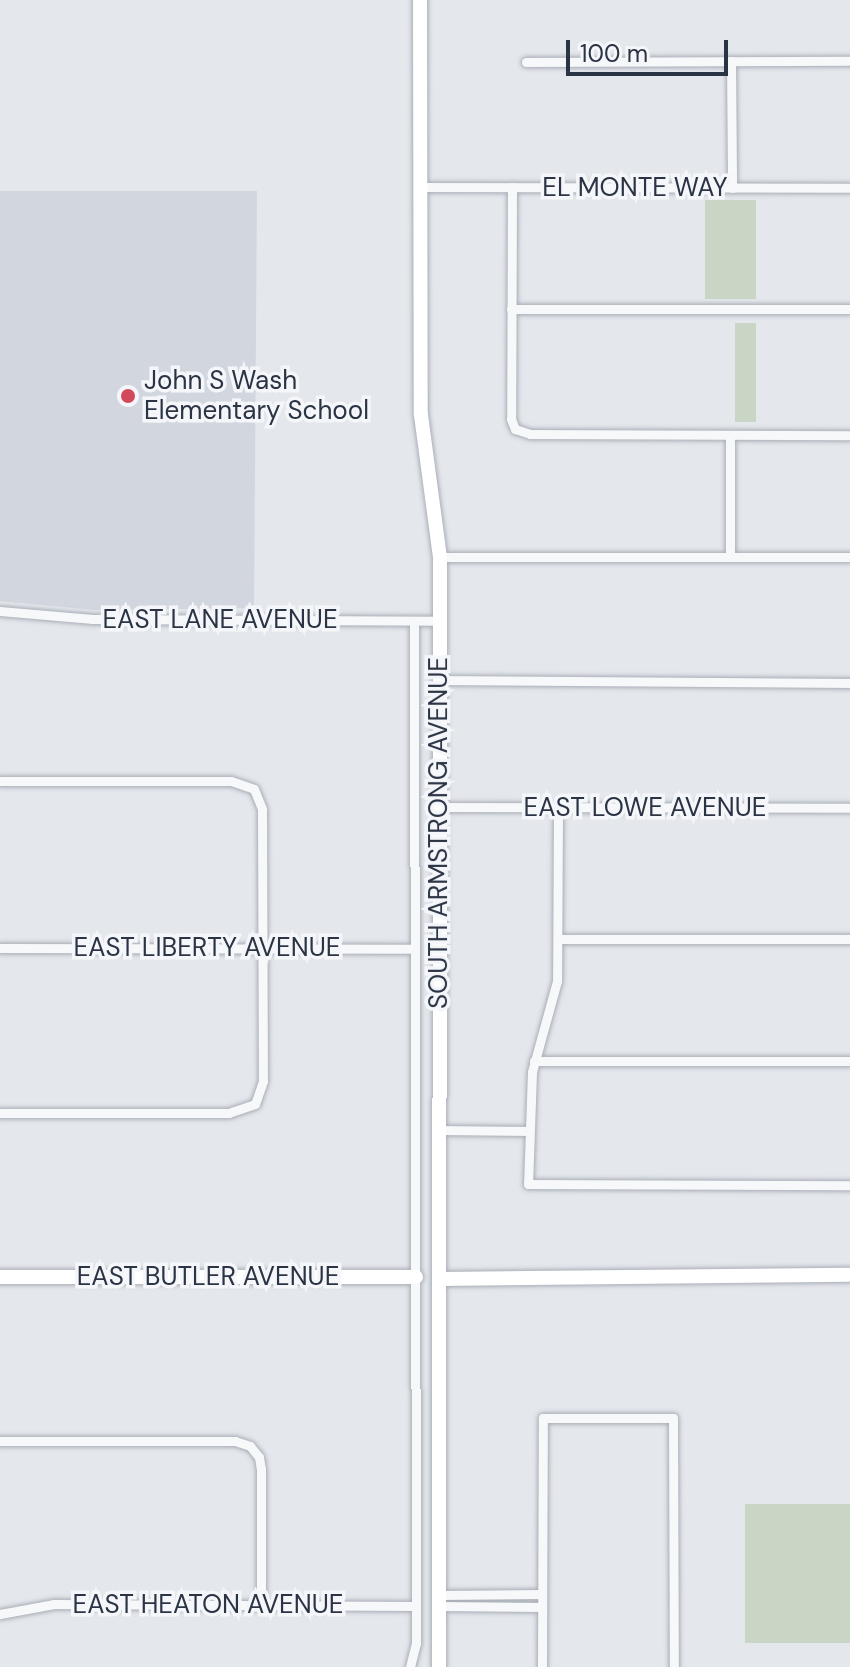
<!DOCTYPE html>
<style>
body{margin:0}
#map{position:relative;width:850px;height:1667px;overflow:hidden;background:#e4e7ec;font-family:"DM Sans",sans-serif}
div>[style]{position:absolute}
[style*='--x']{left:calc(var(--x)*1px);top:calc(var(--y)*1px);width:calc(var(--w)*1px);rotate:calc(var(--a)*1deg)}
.built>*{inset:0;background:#d2d6de}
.green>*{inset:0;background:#c9d6c5}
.roads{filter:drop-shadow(0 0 2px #a9aeb7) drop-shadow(0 0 2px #a9aeb7)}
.street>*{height:9px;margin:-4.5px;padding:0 4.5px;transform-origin:4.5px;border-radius:4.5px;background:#f7f8fa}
.secondary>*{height:14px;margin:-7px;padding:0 7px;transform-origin:7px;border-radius:7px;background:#fff}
.dots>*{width:22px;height:22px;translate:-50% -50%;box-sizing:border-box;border:4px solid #f4f6f9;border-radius:50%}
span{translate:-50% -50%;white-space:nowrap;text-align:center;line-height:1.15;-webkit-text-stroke:7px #f4f6f9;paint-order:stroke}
.street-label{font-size:26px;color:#2b3445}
.poi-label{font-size:26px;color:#2b3445}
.left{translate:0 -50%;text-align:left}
.scale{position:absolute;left:566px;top:40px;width:162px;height:36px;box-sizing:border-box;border:4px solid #2b3445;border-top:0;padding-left:10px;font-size:24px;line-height:28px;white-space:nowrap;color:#2b3445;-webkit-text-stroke:6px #f4f6f9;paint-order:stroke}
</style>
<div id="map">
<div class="built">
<div style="clip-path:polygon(0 191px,257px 191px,254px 608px,94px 610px,0 601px)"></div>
</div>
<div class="green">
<div style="clip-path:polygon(705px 200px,756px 200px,756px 299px,705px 299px)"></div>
<div style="clip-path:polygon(735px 323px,756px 323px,756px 422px,735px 422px)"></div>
<div style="clip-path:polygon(745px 1504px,850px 1504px,850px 1643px,745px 1643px)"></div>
</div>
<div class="roads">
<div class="street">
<div style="--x:731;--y:61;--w:127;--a:89.5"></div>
<div style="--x:526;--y:62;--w:324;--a:-0.2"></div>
<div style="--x:420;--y:187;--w:430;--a:0.1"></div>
<div style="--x:512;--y:187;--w:232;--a:90.2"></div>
<div style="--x:511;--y:419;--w:11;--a:68"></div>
<div style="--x:515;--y:429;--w:16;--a:18"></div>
<div style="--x:530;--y:434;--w:320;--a:0.2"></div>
<div style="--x:511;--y:309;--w:339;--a:0"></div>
<div style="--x:730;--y:435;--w:122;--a:90"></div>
<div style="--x:440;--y:557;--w:410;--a:0"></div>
<div style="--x:0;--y:611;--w:93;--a:4.9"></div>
<div style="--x:93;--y:619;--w:347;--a:0.3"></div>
<div style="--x:440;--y:680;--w:410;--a:0.4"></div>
<div style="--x:0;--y:781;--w:231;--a:0"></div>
<div style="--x:231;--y:781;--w:24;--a:19"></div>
<div style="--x:254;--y:789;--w:22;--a:68"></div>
<div style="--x:262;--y:809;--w:272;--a:89.8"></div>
<div style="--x:263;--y:1081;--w:24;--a:109"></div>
<div style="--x:255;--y:1104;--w:28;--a:161"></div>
<div style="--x:229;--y:1113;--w:229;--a:180"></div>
<div style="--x:440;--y:807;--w:410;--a:0.1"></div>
<div style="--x:558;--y:808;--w:173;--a:90.3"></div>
<div style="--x:557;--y:981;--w:94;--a:105.4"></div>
<div style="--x:532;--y:1072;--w:112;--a:92"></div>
<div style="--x:528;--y:1184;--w:322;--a:0.2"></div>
<div style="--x:558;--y:939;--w:292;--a:0"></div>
<div style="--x:0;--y:948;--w:415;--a:0.1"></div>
<div style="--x:534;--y:1061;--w:316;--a:0"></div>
<div style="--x:440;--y:1130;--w:89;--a:0.6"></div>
<div style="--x:0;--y:1441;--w:235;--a:0"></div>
<div style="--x:235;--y:1441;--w:16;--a:18"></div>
<div style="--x:250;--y:1446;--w:14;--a:51"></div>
<div style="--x:259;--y:1457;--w:12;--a:81"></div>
<div style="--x:261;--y:1469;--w:137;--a:90"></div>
<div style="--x:440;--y:1595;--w:102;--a:-0.6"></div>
<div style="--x:440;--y:1606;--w:102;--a:0.6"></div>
<div style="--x:0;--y:1614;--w:55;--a:-10.5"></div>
<div style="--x:54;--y:1604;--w:362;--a:0.3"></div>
<div style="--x:410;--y:1667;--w:25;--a:-76"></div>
<div style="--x:416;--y:1643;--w:1022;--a:-90.11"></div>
<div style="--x:542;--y:1667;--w:249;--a:-89.8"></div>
<div style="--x:543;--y:1418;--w:130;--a:0"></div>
<div style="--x:673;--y:1418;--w:249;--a:89.8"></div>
</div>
<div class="secondary">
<div style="--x:420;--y:0;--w:415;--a:89.9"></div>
<div style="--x:421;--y:415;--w:143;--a:82.4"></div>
<div style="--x:440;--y:557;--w:1110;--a:90.05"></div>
<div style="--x:0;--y:1277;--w:416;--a:0"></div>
<div style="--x:440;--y:1279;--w:410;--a:-0.6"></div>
</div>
</div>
<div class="dots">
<div style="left:128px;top:396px;background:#d1495b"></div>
</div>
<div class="street-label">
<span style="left:635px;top:188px">EL MONTE WAY</span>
<span style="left:220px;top:620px">EAST LANE AVENUE</span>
<span style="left:645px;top:808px">EAST LOWE AVENUE</span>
<span style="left:439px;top:833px;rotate:-90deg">SOUTH ARMSTRONG AVENUE</span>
<span style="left:207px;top:948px">EAST LIBERTY AVENUE</span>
<span style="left:208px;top:1277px">EAST BUTLER AVENUE</span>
<span style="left:208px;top:1605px">EAST HEATON AVENUE</span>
</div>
<div class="poi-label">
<span class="left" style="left:144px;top:396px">John S Wash<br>Elementary School</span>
</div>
<div class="scale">100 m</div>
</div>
